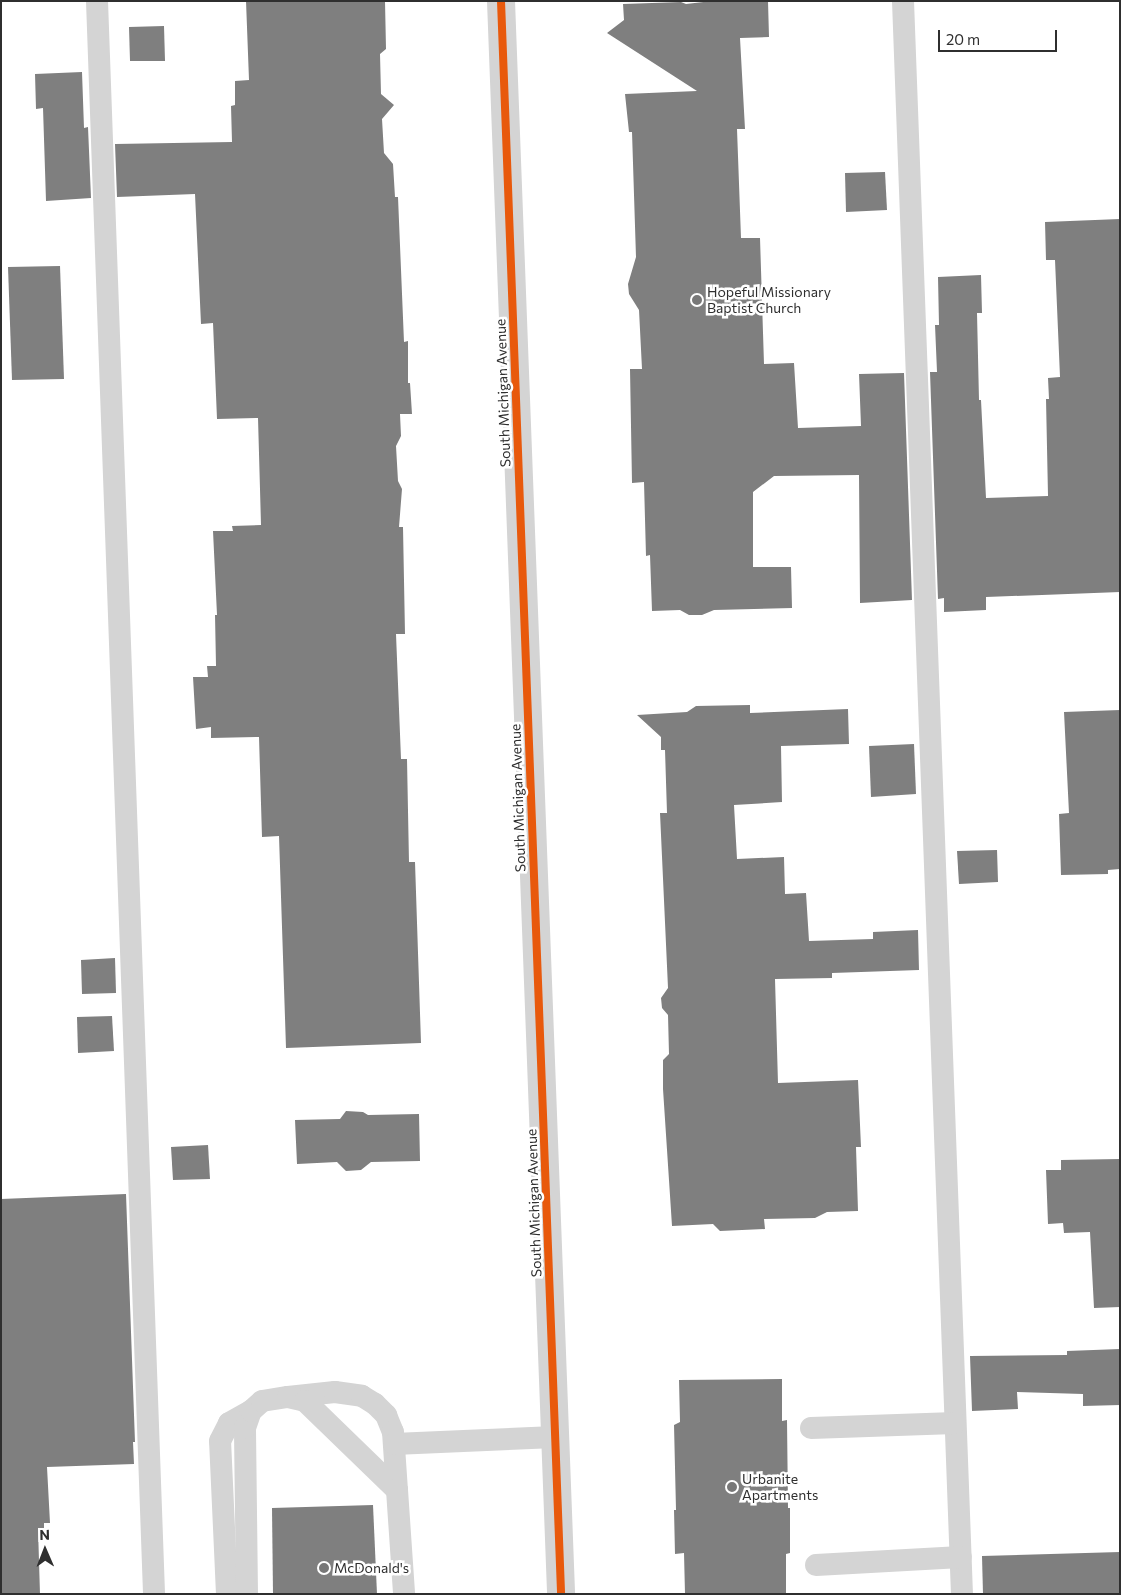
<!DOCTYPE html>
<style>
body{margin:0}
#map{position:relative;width:1121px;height:1595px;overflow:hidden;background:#fff;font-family:Commissioner,sans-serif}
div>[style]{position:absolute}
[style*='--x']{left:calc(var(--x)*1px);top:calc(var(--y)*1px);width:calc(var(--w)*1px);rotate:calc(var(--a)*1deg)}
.building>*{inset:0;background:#7f7f7f}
.service>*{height:22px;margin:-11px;padding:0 11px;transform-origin:11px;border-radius:11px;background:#d4d4d4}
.tertiary>*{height:28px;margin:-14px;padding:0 14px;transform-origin:14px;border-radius:14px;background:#d4d4d4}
.cycleway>*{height:8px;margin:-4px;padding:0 4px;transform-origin:4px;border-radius:4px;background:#e8590c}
.dots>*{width:14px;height:14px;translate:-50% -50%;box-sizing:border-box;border:2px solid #fff;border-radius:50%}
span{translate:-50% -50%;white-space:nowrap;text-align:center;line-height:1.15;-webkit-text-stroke:5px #fff;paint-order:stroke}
.poi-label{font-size:14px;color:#2f2f2f}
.left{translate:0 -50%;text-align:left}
.street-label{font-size:14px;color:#2f2f2f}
.frame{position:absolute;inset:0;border:2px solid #2f2f2f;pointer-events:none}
.north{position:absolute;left:20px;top:1525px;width:50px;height:50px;-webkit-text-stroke:4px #fff;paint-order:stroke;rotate:359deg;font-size:14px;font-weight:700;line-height:20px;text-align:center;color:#2f2f2f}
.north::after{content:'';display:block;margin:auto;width:18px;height:22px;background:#2f2f2f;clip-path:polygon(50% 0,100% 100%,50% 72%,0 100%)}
.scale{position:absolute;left:938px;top:30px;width:119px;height:22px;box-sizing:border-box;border:2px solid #2f2f2f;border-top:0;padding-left:6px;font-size:15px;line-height:18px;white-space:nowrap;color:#2f2f2f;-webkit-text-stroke:4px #fff;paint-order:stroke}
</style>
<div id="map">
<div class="building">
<div style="clip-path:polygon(246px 1px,385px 1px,386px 49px,380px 54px,381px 94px,394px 105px,382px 119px,384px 153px,393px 164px,395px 197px,398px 197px,404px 342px,408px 341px,408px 383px,410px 383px,412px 414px,400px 414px,401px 436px,396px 446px,398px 481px,402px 489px,399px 527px,403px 527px,405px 634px,396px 634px,401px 759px,407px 759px,409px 862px,415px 862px,421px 1043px,286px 1048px,279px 836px,262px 837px,259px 737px,211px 738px,211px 727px,196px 729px,193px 677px,208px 677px,207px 666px,216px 666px,215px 615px,217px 615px,213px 531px,233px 531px,232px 526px,261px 525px,258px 418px,217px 419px,213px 323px,201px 324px,195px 194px,117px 197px,115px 144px,232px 142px,231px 106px,235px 105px,235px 81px,249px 80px)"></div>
<div style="clip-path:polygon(712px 1px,768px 1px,769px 37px,740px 38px,745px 129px,737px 129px,741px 238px,760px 238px,764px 364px,794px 363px,798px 428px,861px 426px,859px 374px,904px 373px,912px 600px,860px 603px,859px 475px,774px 476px,753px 492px,753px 567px,791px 567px,792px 608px,714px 610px,702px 615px,689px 615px,680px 610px,652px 611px,650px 555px,646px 556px,644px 482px,632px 483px,630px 369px,642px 369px,639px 310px,629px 294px,628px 284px,636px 257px,632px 132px,629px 132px,625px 94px,697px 91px,607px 33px,624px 20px,623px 4px,681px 2px,686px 4px)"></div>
<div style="clip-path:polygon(164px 26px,165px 61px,130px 61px,129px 27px)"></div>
<div style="clip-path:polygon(82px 72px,84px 128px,88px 127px,91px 198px,46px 201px,43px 108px,36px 109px,35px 74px)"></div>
<div style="clip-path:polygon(885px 172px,887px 210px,846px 212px,845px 173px)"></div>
<div style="clip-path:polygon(1120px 219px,1120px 592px,986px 597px,986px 610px,944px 612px,944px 598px,938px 599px,930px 372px,937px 372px,935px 325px,939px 325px,938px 277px,981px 275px,982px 313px,977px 313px,979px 400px,981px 400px,986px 498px,1048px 496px,1046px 399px,1049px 399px,1048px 378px,1060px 377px,1055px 260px,1046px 260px,1045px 222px)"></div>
<div style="clip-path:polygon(60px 266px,64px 379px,12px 380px,8px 267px)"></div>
<div style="clip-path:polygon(750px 705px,750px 713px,848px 709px,849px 744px,781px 746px,782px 802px,734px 805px,737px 859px,784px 857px,785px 894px,806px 893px,809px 941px,873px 939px,873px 932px,918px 930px,919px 970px,832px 973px,832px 978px,775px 979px,778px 1083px,858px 1080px,861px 1147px,856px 1147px,858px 1211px,827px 1212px,815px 1218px,764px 1219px,765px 1229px,720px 1231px,713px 1224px,672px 1226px,663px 1089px,663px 1060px,669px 1054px,668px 1015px,662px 1008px,661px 998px,668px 988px,660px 813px,667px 813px,665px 750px,661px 750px,661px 737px,637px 715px,687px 712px,696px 706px)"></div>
<div style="clip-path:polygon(1120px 710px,1120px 869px,1108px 870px,1108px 874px,1061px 875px,1059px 814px,1069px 813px,1064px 712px)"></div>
<div style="clip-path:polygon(914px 744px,916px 794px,871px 797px,869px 746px)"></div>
<div style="clip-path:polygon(997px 850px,998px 882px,959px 884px,957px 851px)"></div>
<div style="clip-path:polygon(115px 958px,116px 993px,82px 994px,81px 960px)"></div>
<div style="clip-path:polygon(112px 1016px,114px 1051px,78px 1053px,77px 1017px)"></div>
<div style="clip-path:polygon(346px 1111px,363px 1112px,368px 1115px,419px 1114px,420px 1161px,371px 1162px,361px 1170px,346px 1171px,337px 1162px,297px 1164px,295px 1120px,340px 1119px)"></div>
<div style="clip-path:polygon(208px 1145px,210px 1179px,173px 1180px,171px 1147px)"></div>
<div style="clip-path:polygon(1120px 1159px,1120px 1307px,1094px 1308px,1090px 1232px,1064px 1233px,1063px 1223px,1048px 1224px,1046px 1170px,1061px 1170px,1061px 1160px)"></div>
<div style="clip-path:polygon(126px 1194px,135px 1442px,133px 1442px,134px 1464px,47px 1467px,50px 1523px,44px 1523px,44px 1528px,38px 1528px,40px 1594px,1px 1594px,1px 1199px)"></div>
<div style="clip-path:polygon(1120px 1349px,1120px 1405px,1083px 1406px,1083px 1394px,1017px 1392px,1018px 1409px,972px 1411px,970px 1356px,1067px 1355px,1067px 1351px)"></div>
<div style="clip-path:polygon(782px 1379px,782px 1421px,787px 1420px,788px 1508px,790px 1508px,790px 1553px,786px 1554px,786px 1594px,685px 1594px,684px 1553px,675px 1554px,674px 1510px,676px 1510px,674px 1425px,680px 1422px,679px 1380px)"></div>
<div style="clip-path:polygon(373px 1505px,377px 1594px,273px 1594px,272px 1508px)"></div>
<div style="clip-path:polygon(1120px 1552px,1120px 1594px,983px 1594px,982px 1556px)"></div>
</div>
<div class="service">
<div style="--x:97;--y:1;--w:1594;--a:87.95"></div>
<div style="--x:903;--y:1;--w:1594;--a:87.88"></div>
<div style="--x:288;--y:1397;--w:47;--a:-6.1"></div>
<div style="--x:335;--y:1392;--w:27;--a:8"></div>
<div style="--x:362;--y:1396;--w:15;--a:32"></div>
<div style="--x:375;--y:1404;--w:16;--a:45"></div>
<div style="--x:386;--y:1415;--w:18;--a:68"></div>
<div style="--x:393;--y:1432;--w:58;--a:86.1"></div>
<div style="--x:811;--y:1428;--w:144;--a:-2"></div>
<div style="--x:394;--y:1444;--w:161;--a:-2.5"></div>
<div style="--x:816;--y:1565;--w:145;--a:-3.2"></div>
<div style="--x:227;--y:1594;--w:153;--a:-92.6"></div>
<div style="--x:220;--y:1441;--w:20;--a:-63"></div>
<div style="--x:229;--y:1423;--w:25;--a:-29"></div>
<div style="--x:247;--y:1594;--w:166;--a:-90.7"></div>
<div style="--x:245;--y:1428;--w:18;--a:-71"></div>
<div style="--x:251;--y:1411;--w:15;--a:-42"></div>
<div style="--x:262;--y:1401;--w:26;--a:-9"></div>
<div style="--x:288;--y:1397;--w:17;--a:13"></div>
<div style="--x:305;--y:1401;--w:128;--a:44.1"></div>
<div style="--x:397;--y:1490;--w:104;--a:86.1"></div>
</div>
<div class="tertiary">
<div style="--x:501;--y:1;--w:1594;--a:87.84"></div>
</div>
<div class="cycleway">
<div style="--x:501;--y:1;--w:1594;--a:87.84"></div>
</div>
<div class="dots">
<div style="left:697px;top:300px;background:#787878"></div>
<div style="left:732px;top:1487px;background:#787878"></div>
<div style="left:324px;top:1568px;background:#787878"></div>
</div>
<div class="poi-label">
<span class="left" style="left:707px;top:300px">Hopeful Missionary<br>Baptist Church</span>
<span class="left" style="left:742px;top:1487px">Urbanite<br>Apartments</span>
<span class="left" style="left:334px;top:1568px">McDonald's</span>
</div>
<div class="street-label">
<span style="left:503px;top:393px;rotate:-92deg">South Michigan Avenue</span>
<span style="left:518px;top:798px;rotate:-92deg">South Michigan Avenue</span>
<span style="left:534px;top:1203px;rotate:-92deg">South Michigan Avenue</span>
</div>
<div class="frame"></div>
<div class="north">N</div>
<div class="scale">20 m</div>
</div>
